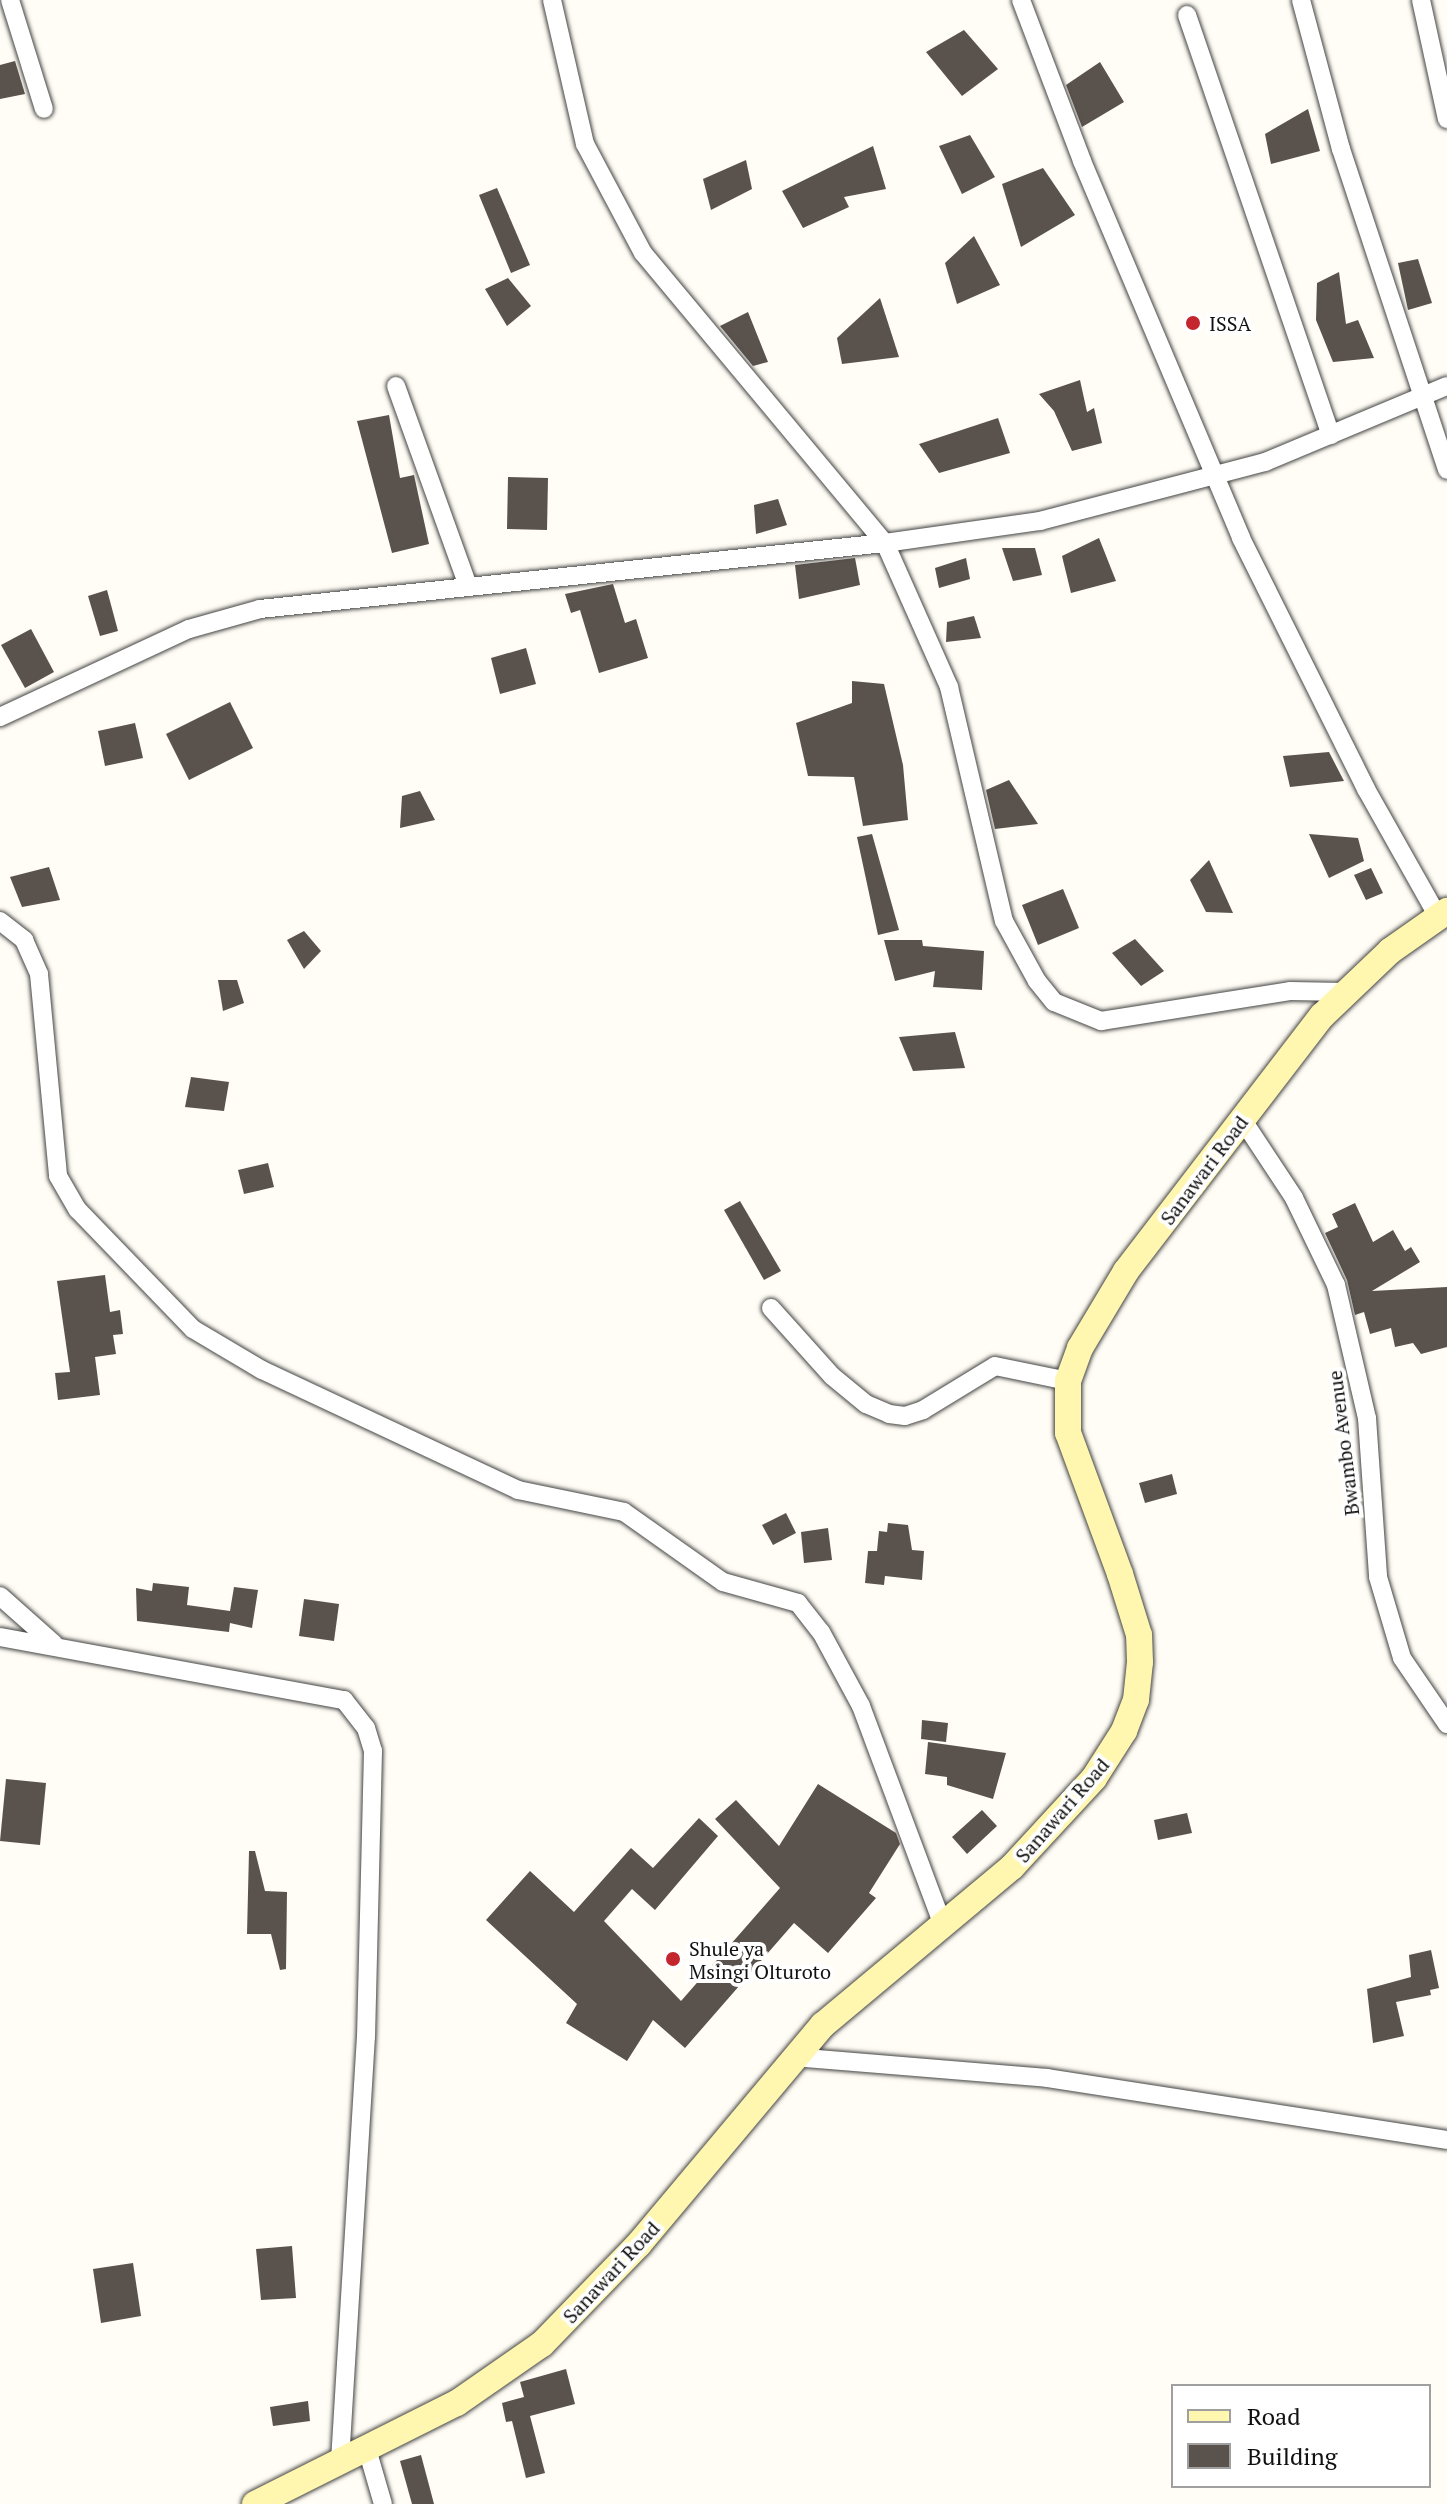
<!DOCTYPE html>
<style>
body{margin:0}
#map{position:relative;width:1447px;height:2504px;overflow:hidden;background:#fffdf5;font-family:"PT Serif",serif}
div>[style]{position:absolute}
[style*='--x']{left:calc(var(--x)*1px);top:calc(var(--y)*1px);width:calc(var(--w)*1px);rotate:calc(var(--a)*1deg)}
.building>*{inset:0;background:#5a524d}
.roads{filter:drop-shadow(0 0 2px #444) drop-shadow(0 0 2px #444)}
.street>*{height:18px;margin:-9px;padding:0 9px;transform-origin:9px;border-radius:9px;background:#fff}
.secondary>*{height:26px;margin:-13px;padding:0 13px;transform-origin:13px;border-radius:13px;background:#fff6b0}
.dots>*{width:22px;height:22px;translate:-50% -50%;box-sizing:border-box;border:4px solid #fff;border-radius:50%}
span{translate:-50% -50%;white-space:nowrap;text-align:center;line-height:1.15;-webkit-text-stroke:8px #fff;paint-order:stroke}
.poi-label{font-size:20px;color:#111}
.left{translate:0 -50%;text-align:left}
.street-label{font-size:20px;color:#111}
.legend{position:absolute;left:1171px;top:2384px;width:260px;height:104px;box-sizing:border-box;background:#fff;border:2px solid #a0a0a0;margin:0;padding:10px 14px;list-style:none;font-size:24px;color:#111}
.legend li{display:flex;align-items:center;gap:16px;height:40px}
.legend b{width:40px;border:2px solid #a0a0a0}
</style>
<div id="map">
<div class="building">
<div style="clip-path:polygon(964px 30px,998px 69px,962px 96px,926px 52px)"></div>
<div style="clip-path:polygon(15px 61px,25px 94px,0 99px,0 65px)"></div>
<div style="clip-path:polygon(1100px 62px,1124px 102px,1082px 127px,1066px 85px)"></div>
<div style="clip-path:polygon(1308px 109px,1320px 151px,1271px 164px,1265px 134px)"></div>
<div style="clip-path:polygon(970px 135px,995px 177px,962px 194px,939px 146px)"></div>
<div style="clip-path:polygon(873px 146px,886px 189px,844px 197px,849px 207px,803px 228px,782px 191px)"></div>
<div style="clip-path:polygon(746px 160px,752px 189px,711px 210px,703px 179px)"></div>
<div style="clip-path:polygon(1043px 168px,1075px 215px,1021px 247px,1002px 184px)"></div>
<div style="clip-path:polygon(497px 188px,530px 265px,511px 273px,479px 195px)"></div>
<div style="clip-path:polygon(974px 236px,1000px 285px,957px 304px,945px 263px)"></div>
<div style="clip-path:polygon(1418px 259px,1432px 303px,1408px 310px,1398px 263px)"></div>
<div style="clip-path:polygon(1339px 272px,1346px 324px,1358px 320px,1374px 358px,1333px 362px,1316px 320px,1317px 283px)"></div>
<div style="clip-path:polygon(508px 278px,531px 306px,507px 326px,485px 289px)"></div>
<div style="clip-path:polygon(880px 298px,899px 357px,842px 364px,837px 338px)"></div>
<div style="clip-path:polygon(748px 312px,768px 362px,753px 366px,720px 326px)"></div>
<div style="clip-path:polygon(1080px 380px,1087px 412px,1094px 408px,1102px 443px,1072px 451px,1054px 411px,1039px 394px)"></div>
<div style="clip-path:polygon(389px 415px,400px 478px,414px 475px,429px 544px,392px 553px,357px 421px)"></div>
<div style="clip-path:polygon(998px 418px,1010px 453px,939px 473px,919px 444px)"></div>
<div style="clip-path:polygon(508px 477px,548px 478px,547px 530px,507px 529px)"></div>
<div style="clip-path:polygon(778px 499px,787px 525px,756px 534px,754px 505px)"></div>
<div style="clip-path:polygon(1099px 538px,1116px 581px,1071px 593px,1062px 556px)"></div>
<div style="clip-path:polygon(1002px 548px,1035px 548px,1042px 575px,1013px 581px)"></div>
<div style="clip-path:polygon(855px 558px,860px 585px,799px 599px,795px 565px)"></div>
<div style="clip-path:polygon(966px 558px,970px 579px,939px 588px,935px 568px)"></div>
<div style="clip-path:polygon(613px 584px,625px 623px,636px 619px,648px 658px,599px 673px,580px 610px,571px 613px,565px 594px)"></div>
<div style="clip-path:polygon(107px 590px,118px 631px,100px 636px,88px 596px)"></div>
<div style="clip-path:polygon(974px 616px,981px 638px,946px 642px,947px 622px)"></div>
<div style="clip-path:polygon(31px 629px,54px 672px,25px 688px,1px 645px)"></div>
<div style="clip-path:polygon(526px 648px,536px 684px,500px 694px,491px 658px)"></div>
<div style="clip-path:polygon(852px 681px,884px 684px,903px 765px,908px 820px,863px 826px,854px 777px,808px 776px,796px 723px,852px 703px)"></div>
<div style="clip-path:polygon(230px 702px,253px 748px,189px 780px,166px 734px)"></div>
<div style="clip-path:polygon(135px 723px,143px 758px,105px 766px,98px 731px)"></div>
<div style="clip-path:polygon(1329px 752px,1344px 781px,1290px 787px,1283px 756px)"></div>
<div style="clip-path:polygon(1009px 780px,1038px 824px,995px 829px,986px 790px)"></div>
<div style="clip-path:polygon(420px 791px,435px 820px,400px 828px,402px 796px)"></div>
<div style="clip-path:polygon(872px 834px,899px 930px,878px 935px,857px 837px)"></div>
<div style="clip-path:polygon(1309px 834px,1358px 838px,1364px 861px,1329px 878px)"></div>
<div style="clip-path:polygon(1209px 860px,1233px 913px,1206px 912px,1190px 880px)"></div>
<div style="clip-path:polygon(49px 867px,60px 900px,22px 907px,10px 877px)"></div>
<div style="clip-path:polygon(1371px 868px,1383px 893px,1366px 900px,1354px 875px)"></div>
<div style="clip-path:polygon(1063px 889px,1079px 928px,1038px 945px,1022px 905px)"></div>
<div style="clip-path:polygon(304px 931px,321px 951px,304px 969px,287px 940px)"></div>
<div style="clip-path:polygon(1135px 939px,1164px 971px,1141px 986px,1112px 953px)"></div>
<div style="clip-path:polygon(884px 940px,922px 940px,923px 946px,984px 951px,982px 990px,933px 987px,935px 971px,895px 981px)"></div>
<div style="clip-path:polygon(218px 980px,237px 980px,244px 1003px,223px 1011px)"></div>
<div style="clip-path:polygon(955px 1032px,965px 1068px,913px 1071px,899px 1037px)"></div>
<div style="clip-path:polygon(191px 1077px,229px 1082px,224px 1111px,185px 1107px)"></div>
<div style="clip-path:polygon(268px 1163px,274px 1187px,244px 1194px,238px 1170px)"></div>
<div style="clip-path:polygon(740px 1201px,781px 1271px,764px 1280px,724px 1210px)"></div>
<div style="clip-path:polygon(1355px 1203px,1373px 1242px,1393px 1230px,1405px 1251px,1411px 1247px,1420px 1262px,1372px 1291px,1447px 1287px,1447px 1347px,1421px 1354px,1413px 1343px,1395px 1347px,1391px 1328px,1370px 1334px,1364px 1312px,1355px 1315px,1347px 1280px,1325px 1233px,1338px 1227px,1332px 1214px)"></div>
<div style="clip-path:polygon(105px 1275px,110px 1312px,120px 1310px,123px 1334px,113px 1335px,116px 1354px,95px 1357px,100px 1395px,58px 1400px,55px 1373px,70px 1372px,57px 1281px)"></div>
<div style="clip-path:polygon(1172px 1474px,1177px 1494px,1145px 1503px,1139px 1483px)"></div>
<div style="clip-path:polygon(786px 1513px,796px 1533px,773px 1545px,762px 1525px)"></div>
<div style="clip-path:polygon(888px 1523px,908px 1525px,912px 1550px,924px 1551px,922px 1580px,885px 1576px,884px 1585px,865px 1583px,868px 1551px,877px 1551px,879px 1531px,887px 1532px)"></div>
<div style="clip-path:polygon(828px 1528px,832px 1560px,804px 1563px,801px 1532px)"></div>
<div style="clip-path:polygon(153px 1583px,189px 1587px,187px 1605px,230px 1611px,234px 1587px,258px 1590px,252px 1628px,230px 1623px,229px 1632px,137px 1621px,136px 1588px,152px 1591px)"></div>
<div style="clip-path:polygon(304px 1599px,339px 1604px,334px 1641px,299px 1636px)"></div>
<div style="clip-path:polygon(922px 1720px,948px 1723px,946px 1742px,921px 1739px)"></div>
<div style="clip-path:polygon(928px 1742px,1006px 1753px,993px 1799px,947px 1785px,947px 1777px,925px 1774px)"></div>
<div style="clip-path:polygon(6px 1779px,46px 1783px,40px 1845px,0 1841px)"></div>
<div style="clip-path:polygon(818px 1784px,896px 1833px,900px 1844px,869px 1893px,876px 1898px,828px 1953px,794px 1923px,685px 2048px,653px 2020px,627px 2061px,566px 2023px,577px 2004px,486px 1920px,530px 1871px,574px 1912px,631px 1848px,653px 1868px,699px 1818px,718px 1836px,655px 1910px,632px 1889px,604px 1921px,681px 2001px,780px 1888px,715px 1819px,736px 1800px,779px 1846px)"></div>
<div style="clip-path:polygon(982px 1810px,997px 1826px,967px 1854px,952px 1837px)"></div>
<div style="clip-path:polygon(1187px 1813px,1192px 1833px,1158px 1840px,1154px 1820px)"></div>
<div style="clip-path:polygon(249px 1851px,255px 1851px,265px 1891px,287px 1892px,286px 1969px,280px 1970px,271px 1934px,247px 1934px)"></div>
<div style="clip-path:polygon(1431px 1950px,1439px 1988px,1430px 1990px,1431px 1995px,1396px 2002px,1404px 2036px,1373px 2043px,1367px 1989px,1411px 1977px,1409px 1955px)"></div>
<div style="clip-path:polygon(292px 2246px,296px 2298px,261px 2300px,256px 2249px)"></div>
<div style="clip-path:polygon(133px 2263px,141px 2316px,101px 2323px,93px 2269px)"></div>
<div style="clip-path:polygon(566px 2369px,575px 2404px,530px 2416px,545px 2473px,526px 2478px,512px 2421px,506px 2422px,502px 2403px,524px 2397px,520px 2382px)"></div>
<div style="clip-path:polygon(308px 2401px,310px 2421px,273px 2426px,270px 2407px)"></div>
<div style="clip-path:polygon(421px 2455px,434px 2504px,412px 2504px,400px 2461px)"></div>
</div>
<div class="roads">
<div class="street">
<div style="--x:10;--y:0;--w:114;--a:72.7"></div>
<div style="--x:552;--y:0;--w:148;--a:77.1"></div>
<div style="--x:585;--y:144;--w:123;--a:62"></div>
<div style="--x:643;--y:253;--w:378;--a:50.2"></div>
<div style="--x:885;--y:543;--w:158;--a:66"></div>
<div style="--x:949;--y:687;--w:240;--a:76.8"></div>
<div style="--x:1004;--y:921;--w:68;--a:61.2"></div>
<div style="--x:1037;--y:981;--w:27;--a:51"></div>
<div style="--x:1054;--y:1002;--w:51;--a:22"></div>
<div style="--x:1101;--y:1021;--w:191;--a:-9"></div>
<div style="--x:1290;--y:991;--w:55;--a:1"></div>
<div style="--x:1021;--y:0;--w:172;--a:69.2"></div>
<div style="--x:1082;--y:161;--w:409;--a:67.1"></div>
<div style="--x:1241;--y:538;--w:280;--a:63.5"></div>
<div style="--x:1366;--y:789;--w:147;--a:60.6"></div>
<div style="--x:1301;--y:0;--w:154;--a:75"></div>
<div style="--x:1341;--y:149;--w:338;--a:71.7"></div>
<div style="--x:1421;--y:0;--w:122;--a:77.7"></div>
<div style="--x:1187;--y:15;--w:444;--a:71.1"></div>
<div style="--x:396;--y:386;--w:213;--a:70.2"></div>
<div style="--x:0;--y:717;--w:208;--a:-25"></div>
<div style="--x:189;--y:629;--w:74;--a:-15.7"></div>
<div style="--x:260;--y:609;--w:628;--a:-6.03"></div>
<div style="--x:885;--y:543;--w:157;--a:-8.1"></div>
<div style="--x:1040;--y:521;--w:233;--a:-14.7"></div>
<div style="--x:1265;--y:462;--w:197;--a:-22.7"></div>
<div style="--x:0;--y:921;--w:31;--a:38"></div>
<div style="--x:24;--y:940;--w:37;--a:66"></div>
<div style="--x:39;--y:974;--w:203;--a:84.6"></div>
<div style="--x:58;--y:1176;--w:39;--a:60"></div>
<div style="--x:78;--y:1210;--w:165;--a:46"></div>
<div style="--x:193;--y:1329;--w:80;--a:30.7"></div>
<div style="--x:262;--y:1370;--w:283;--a:25.1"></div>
<div style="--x:518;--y:1490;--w:108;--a:11.7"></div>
<div style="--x:624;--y:1512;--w:121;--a:35.3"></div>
<div style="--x:723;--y:1582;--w:78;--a:15.6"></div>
<div style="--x:798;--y:1603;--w:37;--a:52"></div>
<div style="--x:821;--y:1632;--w:84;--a:61.6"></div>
<div style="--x:861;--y:1706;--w:234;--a:69.5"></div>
<div style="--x:1242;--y:1119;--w:95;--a:56.6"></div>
<div style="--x:1294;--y:1198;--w:97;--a:64.2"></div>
<div style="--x:1336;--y:1285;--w:137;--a:76.9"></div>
<div style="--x:1367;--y:1418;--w:159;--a:86"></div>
<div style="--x:1378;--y:1577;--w:84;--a:73.5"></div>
<div style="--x:1402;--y:1658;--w:80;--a:55.7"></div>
<div style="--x:771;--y:1308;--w:91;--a:48.1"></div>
<div style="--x:832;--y:1376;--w:44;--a:39.5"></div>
<div style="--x:866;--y:1404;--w:25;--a:23"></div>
<div style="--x:889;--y:1414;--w:16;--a:7"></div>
<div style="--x:905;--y:1416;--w:19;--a:-18"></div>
<div style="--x:923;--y:1410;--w:84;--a:-31.4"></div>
<div style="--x:995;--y:1366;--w:75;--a:11.6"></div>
<div style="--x:0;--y:1596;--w:72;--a:41.6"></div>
<div style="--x:0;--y:1637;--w:350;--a:10.4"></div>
<div style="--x:344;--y:1700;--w:36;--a:52"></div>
<div style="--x:366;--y:1728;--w:24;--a:73"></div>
<div style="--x:373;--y:1751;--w:285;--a:91.4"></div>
<div style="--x:366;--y:2036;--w:428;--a:93.5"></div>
<div style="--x:793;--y:2057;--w:255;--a:4.7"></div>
<div style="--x:1047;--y:2078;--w:405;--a:8.8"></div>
<div style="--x:367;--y:2449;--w:57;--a:73.8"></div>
</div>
<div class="secondary">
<div style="--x:255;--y:2504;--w:226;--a:-26.6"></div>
<div style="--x:457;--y:2403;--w:103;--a:-34.8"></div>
<div style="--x:542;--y:2344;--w:139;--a:-45.9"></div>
<div style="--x:639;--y:2244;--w:286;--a:-50"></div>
<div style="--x:823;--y:2025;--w:246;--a:-39.9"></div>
<div style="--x:1012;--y:1867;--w:121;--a:-47.3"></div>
<div style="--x:1094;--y:1778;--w:56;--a:-57.4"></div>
<div style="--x:1124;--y:1731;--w:33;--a:-69"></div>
<div style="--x:1136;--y:1700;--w:38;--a:-84"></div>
<div style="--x:1140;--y:1662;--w:27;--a:-92"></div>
<div style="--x:1139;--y:1635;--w:64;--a:-107.3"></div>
<div style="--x:1120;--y:1574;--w:150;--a:-110.2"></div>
<div style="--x:1068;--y:1433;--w:52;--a:-90"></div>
<div style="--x:1068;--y:1381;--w:35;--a:-70"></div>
<div style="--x:1080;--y:1348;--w:90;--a:-59.1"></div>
<div style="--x:1126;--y:1271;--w:322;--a:-52.5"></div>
<div style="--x:1322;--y:1016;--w:94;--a:-43.7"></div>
<div style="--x:1390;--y:951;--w:70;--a:-35.1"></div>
</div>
</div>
<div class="dots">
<div style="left:1193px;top:323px;background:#c4262e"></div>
<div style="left:673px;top:1959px;background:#c4262e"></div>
</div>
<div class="poi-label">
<span class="left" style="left:1209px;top:323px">ISSA</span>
<span class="left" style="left:689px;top:1960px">Shule ya<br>Msingi Olturoto</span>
</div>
<div class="street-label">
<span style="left:1204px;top:1170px;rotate:-53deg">Sanawari Road</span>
<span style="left:1343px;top:1443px;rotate:-97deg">Bwambo Avenue</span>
<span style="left:1062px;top:1810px;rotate:-49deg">Sanawari Road</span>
<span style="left:611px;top:2272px;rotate:-47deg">Sanawari Road</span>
</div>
<ul class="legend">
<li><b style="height:10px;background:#fff6b0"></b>Road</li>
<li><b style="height:22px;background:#5a524d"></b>Building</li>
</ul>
</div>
